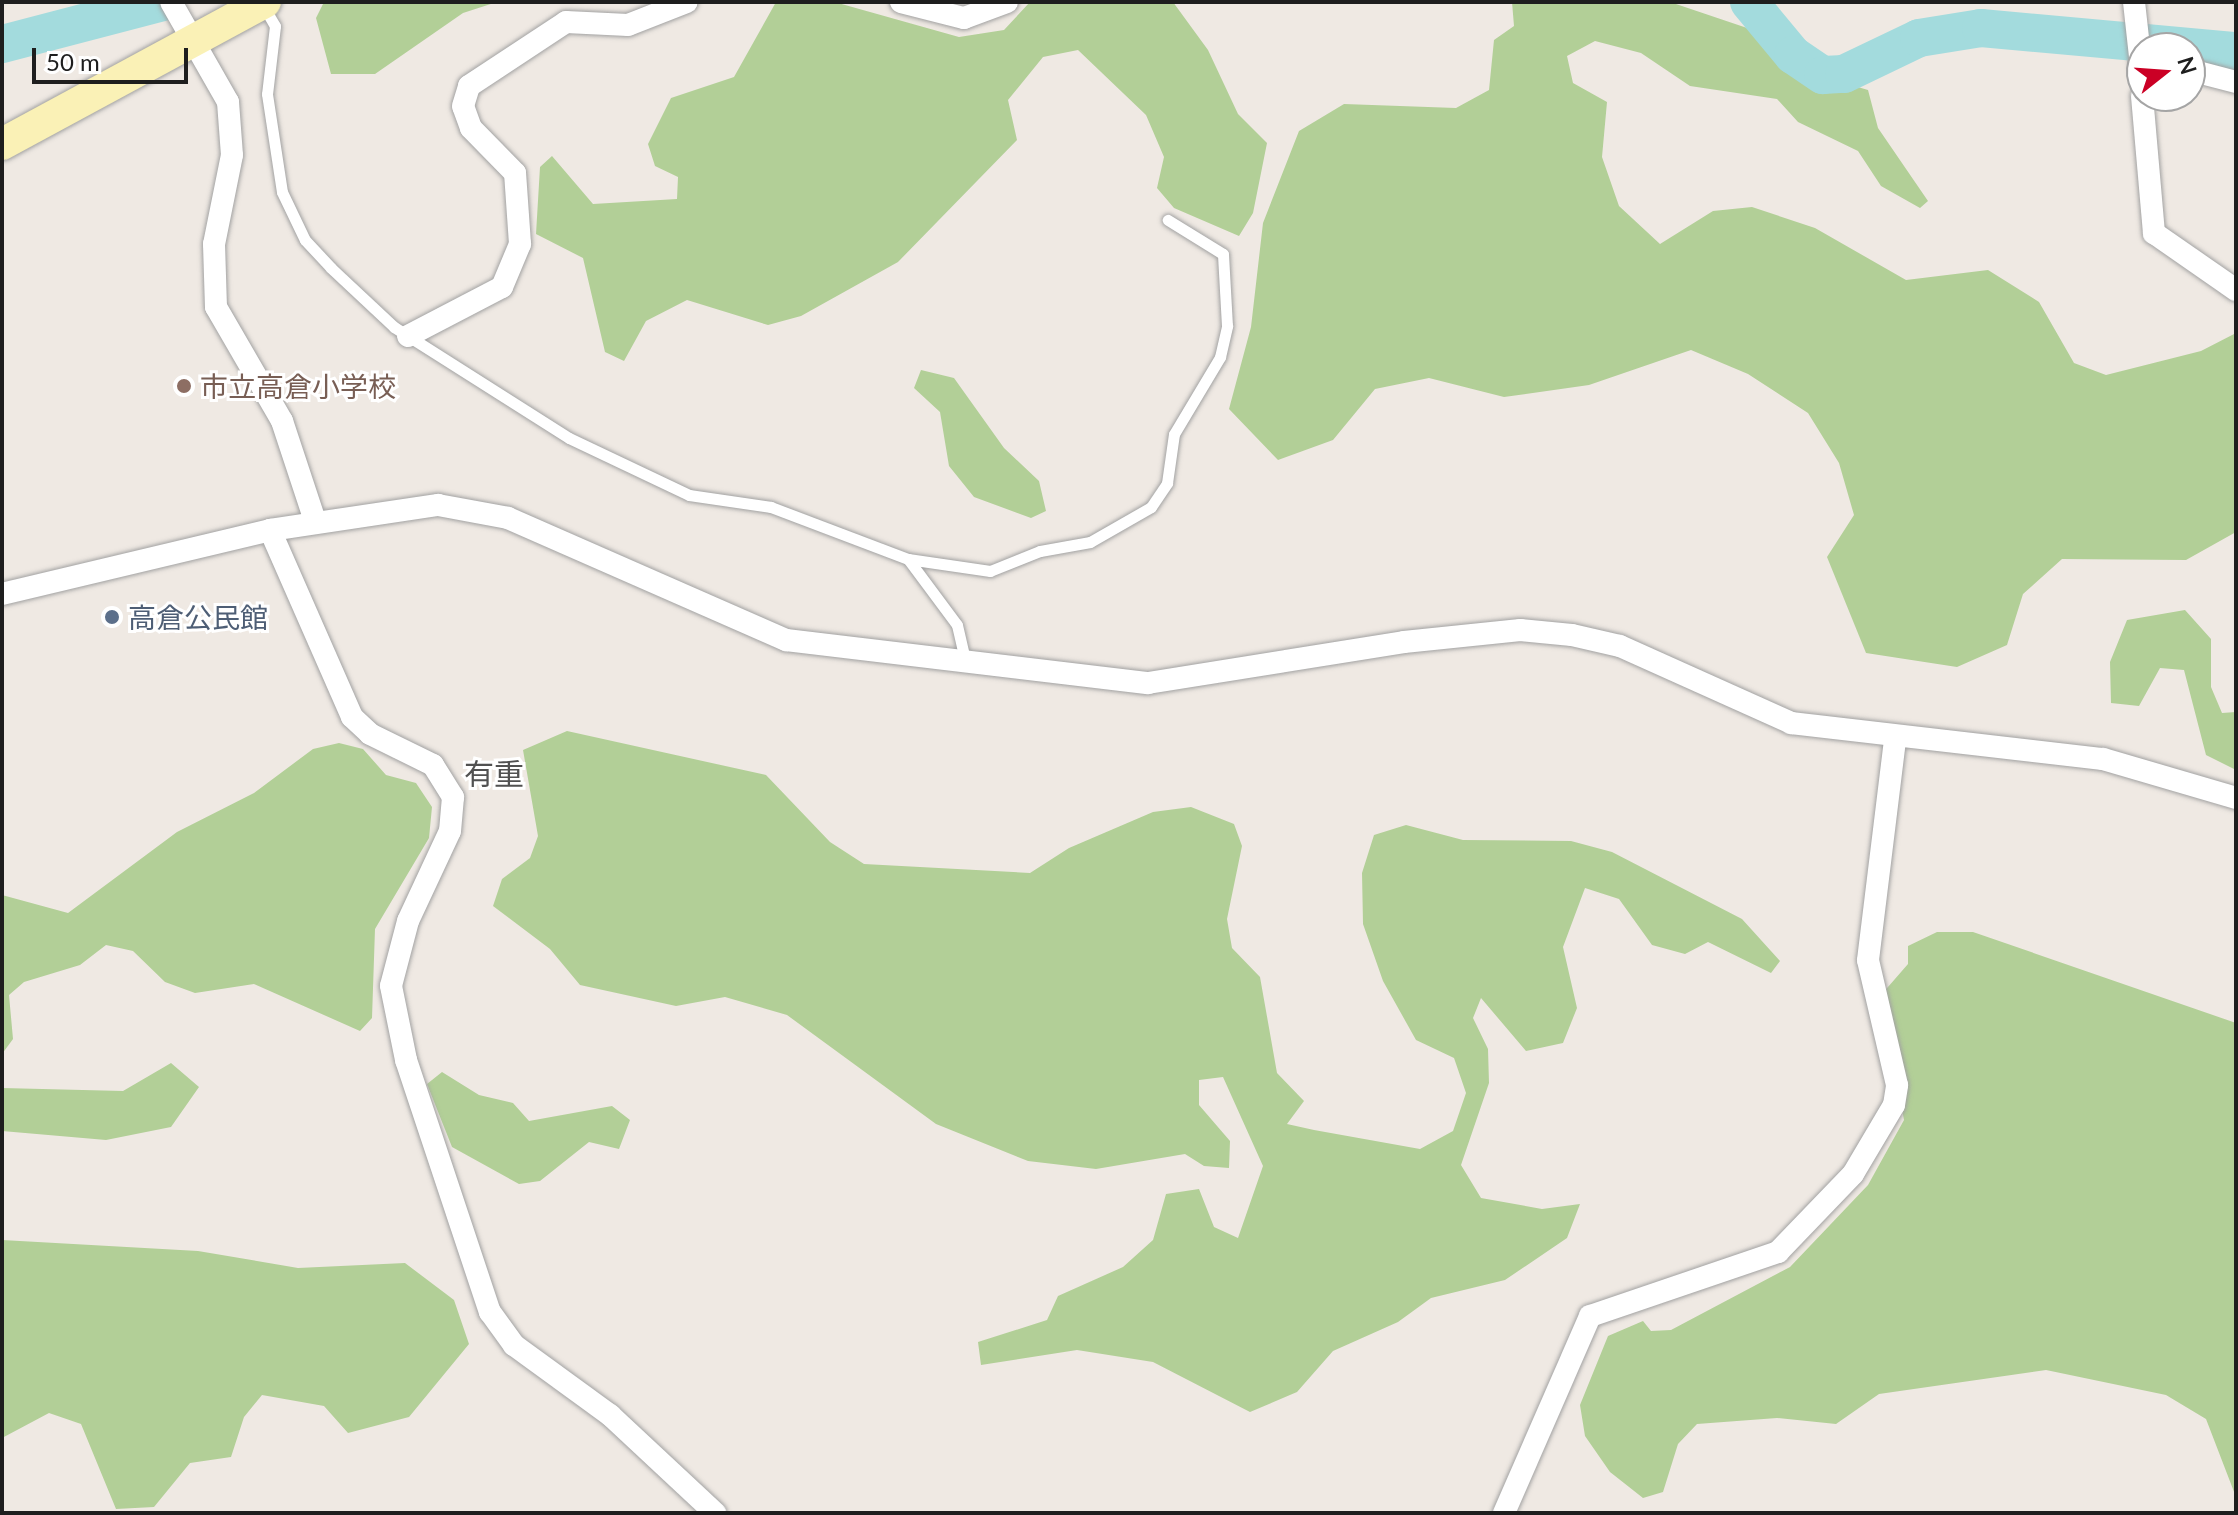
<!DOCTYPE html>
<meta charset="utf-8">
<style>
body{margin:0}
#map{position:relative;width:2238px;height:1515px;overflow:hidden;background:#efe9e3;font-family:Lato,"Noto Sans JP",sans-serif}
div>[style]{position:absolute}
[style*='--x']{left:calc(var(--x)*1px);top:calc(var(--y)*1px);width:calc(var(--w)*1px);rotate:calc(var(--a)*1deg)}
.forest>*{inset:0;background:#b2cf97}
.river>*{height:38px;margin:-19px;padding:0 19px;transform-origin:19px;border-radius:19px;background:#a3dbdd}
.roads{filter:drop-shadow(0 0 2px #a2a2a2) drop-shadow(0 0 2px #a2a2a2)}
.lane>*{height:11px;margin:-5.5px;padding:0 5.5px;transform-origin:5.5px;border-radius:5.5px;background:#fff}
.street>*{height:22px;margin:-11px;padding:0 11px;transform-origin:11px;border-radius:11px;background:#fff}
.secondary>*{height:32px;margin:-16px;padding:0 16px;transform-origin:16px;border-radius:16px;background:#faf1b6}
.dots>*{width:22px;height:22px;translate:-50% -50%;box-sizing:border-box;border:4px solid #fff;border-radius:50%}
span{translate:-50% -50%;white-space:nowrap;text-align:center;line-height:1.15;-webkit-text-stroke:6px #fff;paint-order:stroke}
.education-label{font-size:28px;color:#785e54}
.left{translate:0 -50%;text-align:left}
.service-label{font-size:28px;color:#4e5e75}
.neighbourhood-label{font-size:30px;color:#515151}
.frame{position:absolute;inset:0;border:4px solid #1e1e1e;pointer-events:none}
.north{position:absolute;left:2126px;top:32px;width:80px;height:80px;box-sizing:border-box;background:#fff;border:2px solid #a5a5a5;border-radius:50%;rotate:73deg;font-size:22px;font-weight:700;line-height:32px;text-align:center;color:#1e1e1e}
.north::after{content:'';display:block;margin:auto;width:28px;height:36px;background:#cb0025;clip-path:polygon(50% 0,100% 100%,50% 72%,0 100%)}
.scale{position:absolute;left:32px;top:48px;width:156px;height:36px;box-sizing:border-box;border:4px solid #1e1e1e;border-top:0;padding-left:10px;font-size:24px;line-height:28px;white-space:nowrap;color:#1e1e1e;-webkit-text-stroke:6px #fff;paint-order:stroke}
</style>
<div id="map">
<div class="forest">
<div style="clip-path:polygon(324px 2px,497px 2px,463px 13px,375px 74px,331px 74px,316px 18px)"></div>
<div style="clip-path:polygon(776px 2px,838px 3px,959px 37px,1004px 30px,1030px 2px,1173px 2px,1208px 50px,1238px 114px,1267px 143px,1253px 213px,1239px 236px,1174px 208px,1157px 188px,1164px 157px,1146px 115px,1078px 50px,1043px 57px,1008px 100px,1017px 140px,898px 262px,801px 316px,768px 325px,687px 300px,646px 321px,624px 361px,605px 352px,583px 258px,536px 234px,540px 167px,552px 156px,593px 204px,677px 199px,678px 177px,655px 166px,648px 144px,671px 98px,734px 77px)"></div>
<div style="clip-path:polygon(1512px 2px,1673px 3px,1753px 30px,1785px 68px,1820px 92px,1851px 85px,1868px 90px,1878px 128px,1928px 201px,1920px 208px,1881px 186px,1858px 151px,1798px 122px,1777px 99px,1690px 86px,1641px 53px,1595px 41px,1567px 56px,1573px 83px,1607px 102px,1602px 157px,1619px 206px,1660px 244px,1713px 211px,1752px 207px,1815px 228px,1906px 280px,1988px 270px,2039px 302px,2074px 363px,2106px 375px,2201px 351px,2236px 333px,2236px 532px,2186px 560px,2062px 559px,2023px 594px,2007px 645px,1957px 667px,1866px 653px,1827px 557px,1854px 515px,1839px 463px,1808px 413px,1748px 374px,1691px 350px,1589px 385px,1504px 397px,1429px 378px,1375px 389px,1333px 440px,1278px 460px,1229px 409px,1251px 327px,1263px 223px,1299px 131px,1344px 104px,1456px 108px,1489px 90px,1494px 40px,1514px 26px)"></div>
<div style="clip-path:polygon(921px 370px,954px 378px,1004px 448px,1039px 481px,1046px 511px,1031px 518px,974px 497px,949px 466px,940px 412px,914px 388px)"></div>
<div style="clip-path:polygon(2185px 610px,2211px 639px,2211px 687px,2222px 713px,2236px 712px,2236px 770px,2206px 755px,2184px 670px,2160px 668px,2139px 706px,2111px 703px,2110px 662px,2127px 620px)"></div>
<div style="clip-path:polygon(567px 731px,766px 775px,830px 842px,864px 864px,1030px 873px,1069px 848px,1153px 812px,1191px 807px,1234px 824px,1242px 846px,1227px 919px,1232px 948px,1260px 977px,1277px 1073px,1304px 1101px,1287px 1124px,1314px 1130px,1420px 1149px,1453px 1131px,1466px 1093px,1454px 1058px,1416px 1040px,1383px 981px,1363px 924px,1362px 873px,1374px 835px,1406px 825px,1463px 840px,1571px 841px,1612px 852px,1742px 919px,1780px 961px,1771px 973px,1708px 942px,1685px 954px,1652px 945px,1619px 899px,1585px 888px,1563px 947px,1577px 1008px,1563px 1043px,1526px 1051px,1481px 998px,1473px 1018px,1488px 1049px,1489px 1083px,1461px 1165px,1481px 1198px,1542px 1209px,1580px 1204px,1567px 1238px,1505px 1280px,1431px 1298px,1398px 1322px,1333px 1351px,1297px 1392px,1250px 1412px,1153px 1362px,1077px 1350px,981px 1365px,978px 1342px,1047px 1320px,1058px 1296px,1123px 1267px,1153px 1240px,1166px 1194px,1199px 1189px,1214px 1227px,1238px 1238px,1263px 1166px,1223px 1077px,1199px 1080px,1199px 1105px,1230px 1141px,1229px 1168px,1204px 1166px,1185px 1154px,1096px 1169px,1028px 1161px,936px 1124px,787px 1015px,725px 997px,676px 1006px,580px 985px,550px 949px,493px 906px,502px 879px,530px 858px,538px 836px,523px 750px)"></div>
<div style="clip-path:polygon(339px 743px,363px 749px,386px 775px,416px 783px,432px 807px,429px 838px,375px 929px,372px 1018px,360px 1031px,254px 984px,195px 993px,165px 982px,133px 951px,106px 945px,80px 965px,24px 982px,9px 995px,13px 1039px,2px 1054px,2px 895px,68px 913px,177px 832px,254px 793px,313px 749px)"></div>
<div style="clip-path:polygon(1937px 932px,1973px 932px,2236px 1023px,2236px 1497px,2206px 1419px,2166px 1395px,2046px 1370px,1879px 1394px,1836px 1424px,1777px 1418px,1697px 1424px,1678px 1444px,1663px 1492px,1643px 1498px,1610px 1472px,1585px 1436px,1580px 1405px,1608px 1336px,1643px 1321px,1651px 1331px,1671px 1330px,1790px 1267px,1868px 1185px,1904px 1120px,1881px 995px,1908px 964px,1908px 946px)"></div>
<div style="clip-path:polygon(171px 1063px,199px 1087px,171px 1127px,106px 1140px,2px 1131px,2px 1088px,123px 1091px)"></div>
<div style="clip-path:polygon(442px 1072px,479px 1095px,513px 1103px,529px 1121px,612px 1106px,630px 1120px,619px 1149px,589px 1142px,540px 1181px,519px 1184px,452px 1147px,427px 1084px)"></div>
<div style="clip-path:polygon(2px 1240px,198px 1251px,298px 1268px,405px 1263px,454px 1300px,469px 1344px,409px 1417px,348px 1433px,324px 1406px,262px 1395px,244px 1417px,231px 1457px,190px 1463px,154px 1507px,116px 1509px,81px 1424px,49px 1413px,2px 1438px)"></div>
</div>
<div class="river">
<div style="--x:1749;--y:2;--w:69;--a:50.3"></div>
<div style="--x:1793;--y:55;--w:36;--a:34"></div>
<div style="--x:1823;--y:75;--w:21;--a:-3"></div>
<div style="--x:1844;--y:74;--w:83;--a:-25.6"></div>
<div style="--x:1919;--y:38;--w:63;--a:-9.2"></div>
<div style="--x:1981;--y:28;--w:256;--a:5.2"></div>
<div style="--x:2;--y:44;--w:166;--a:-14.6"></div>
</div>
<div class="roads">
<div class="lane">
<div style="--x:264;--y:7;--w:22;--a:60"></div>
<div style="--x:275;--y:26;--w:68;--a:96.7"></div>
<div style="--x:267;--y:94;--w:99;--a:81.3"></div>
<div style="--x:282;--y:192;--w:53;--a:64.4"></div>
<div style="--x:305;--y:240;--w:38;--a:47"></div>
<div style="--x:331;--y:268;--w:86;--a:43.1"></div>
<div style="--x:394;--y:327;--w:207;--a:32.4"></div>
<div style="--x:569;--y:438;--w:133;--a:25.4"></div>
<div style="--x:689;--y:495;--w:83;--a:8.3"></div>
<div style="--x:771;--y:507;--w:147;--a:20.8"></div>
<div style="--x:908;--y:559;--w:82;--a:53.4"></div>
<div style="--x:957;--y:625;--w:37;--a:77"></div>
<div style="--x:908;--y:559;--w:83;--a:8.3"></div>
<div style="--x:990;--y:571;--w:54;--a:-21.8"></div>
<div style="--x:1040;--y:551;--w:51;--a:-10.2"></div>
<div style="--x:1090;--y:542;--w:70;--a:-29.8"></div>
<div style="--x:1151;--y:507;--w:29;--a:-56"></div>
<div style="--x:1167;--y:483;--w:49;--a:-81.9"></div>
<div style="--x:1174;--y:434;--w:90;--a:-59.1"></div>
<div style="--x:1220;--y:357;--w:32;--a:-77"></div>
<div style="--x:1227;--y:326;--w:72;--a:-93.2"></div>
<div style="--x:1223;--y:254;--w:65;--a:-148.3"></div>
</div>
<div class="street">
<div style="--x:171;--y:2;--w:115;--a:60.3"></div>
<div style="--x:228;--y:102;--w:53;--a:85.7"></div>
<div style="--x:232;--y:155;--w:91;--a:101.4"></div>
<div style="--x:214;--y:244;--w:63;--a:88.2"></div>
<div style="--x:216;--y:307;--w:132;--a:59.9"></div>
<div style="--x:282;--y:421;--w:105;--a:71.7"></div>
<div style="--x:901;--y:2;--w:65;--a:14.3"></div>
<div style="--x:964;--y:18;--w:46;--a:-20.4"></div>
<div style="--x:2134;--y:2;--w:73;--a:83.7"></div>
<div style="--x:2190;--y:70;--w:48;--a:14.6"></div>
<div style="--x:2142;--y:96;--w:138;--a:85"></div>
<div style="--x:2154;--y:233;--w:100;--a:34.8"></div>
<div style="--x:408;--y:336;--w:106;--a:-27.5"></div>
<div style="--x:502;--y:287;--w:47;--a:-67.3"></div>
<div style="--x:520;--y:244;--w:71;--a:-94"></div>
<div style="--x:515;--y:173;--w:63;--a:-134.4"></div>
<div style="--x:471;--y:128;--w:23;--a:-110"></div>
<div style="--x:463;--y:106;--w:21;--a:-73"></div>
<div style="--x:469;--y:86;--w:116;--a:-33.4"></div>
<div style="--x:566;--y:22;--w:62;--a:2.8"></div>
<div style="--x:628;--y:25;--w:63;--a:-21.3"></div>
<div style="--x:270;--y:530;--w:204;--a:66.3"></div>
<div style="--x:352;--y:717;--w:25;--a:43"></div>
<div style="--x:370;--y:734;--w:70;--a:26.2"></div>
<div style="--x:433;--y:765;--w:38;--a:58"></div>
<div style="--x:453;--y:797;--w:34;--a:95"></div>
<div style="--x:450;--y:831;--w:99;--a:115"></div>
<div style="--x:408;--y:921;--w:67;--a:104.7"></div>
<div style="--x:391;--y:986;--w:76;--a:78.5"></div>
<div style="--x:406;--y:1060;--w:266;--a:71.6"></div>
<div style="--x:490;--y:1312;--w:41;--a:54"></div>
<div style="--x:514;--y:1345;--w:119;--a:36.1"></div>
<div style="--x:610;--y:1415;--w:144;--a:43"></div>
<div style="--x:2;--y:594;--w:276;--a:-13.4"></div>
<div style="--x:270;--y:530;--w:170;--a:-8.5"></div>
<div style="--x:438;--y:505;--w:71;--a:10.5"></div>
<div style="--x:508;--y:518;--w:304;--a:23.7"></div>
<div style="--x:786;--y:640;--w:365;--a:6.8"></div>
<div style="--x:1148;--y:683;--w:259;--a:-9.1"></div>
<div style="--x:1404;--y:642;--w:117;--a:-5.9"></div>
<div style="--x:1520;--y:630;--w:52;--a:5.5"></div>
<div style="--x:1572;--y:635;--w:49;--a:12.9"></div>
<div style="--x:1620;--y:646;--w:188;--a:24.2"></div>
<div style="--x:1791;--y:723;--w:314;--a:6.6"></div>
<div style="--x:2103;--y:759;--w:139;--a:16.3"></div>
<div style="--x:1504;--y:1513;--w:215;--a:-66.4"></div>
<div style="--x:1590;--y:1316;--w:199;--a:-18.8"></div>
<div style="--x:1778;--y:1252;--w:108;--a:-46.1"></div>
<div style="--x:1853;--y:1174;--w:80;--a:-59.3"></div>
<div style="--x:1894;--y:1105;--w:20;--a:-81"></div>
<div style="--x:1897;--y:1085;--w:128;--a:-103.1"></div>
<div style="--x:1868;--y:960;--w:223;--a:-83"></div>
</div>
<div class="secondary">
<div style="--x:2;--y:144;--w:299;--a:-28.4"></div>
</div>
</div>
<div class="dots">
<div style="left:184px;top:386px;background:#8d6e63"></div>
<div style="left:112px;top:617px;background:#5c6f8a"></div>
</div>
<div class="education-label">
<span class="left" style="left:200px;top:386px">市立高倉小学校</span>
</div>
<div class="service-label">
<span class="left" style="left:128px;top:617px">高倉公民館</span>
</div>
<div class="neighbourhood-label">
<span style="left:494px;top:773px">有重</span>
</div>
<div class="frame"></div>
<div class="north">N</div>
<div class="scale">50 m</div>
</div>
